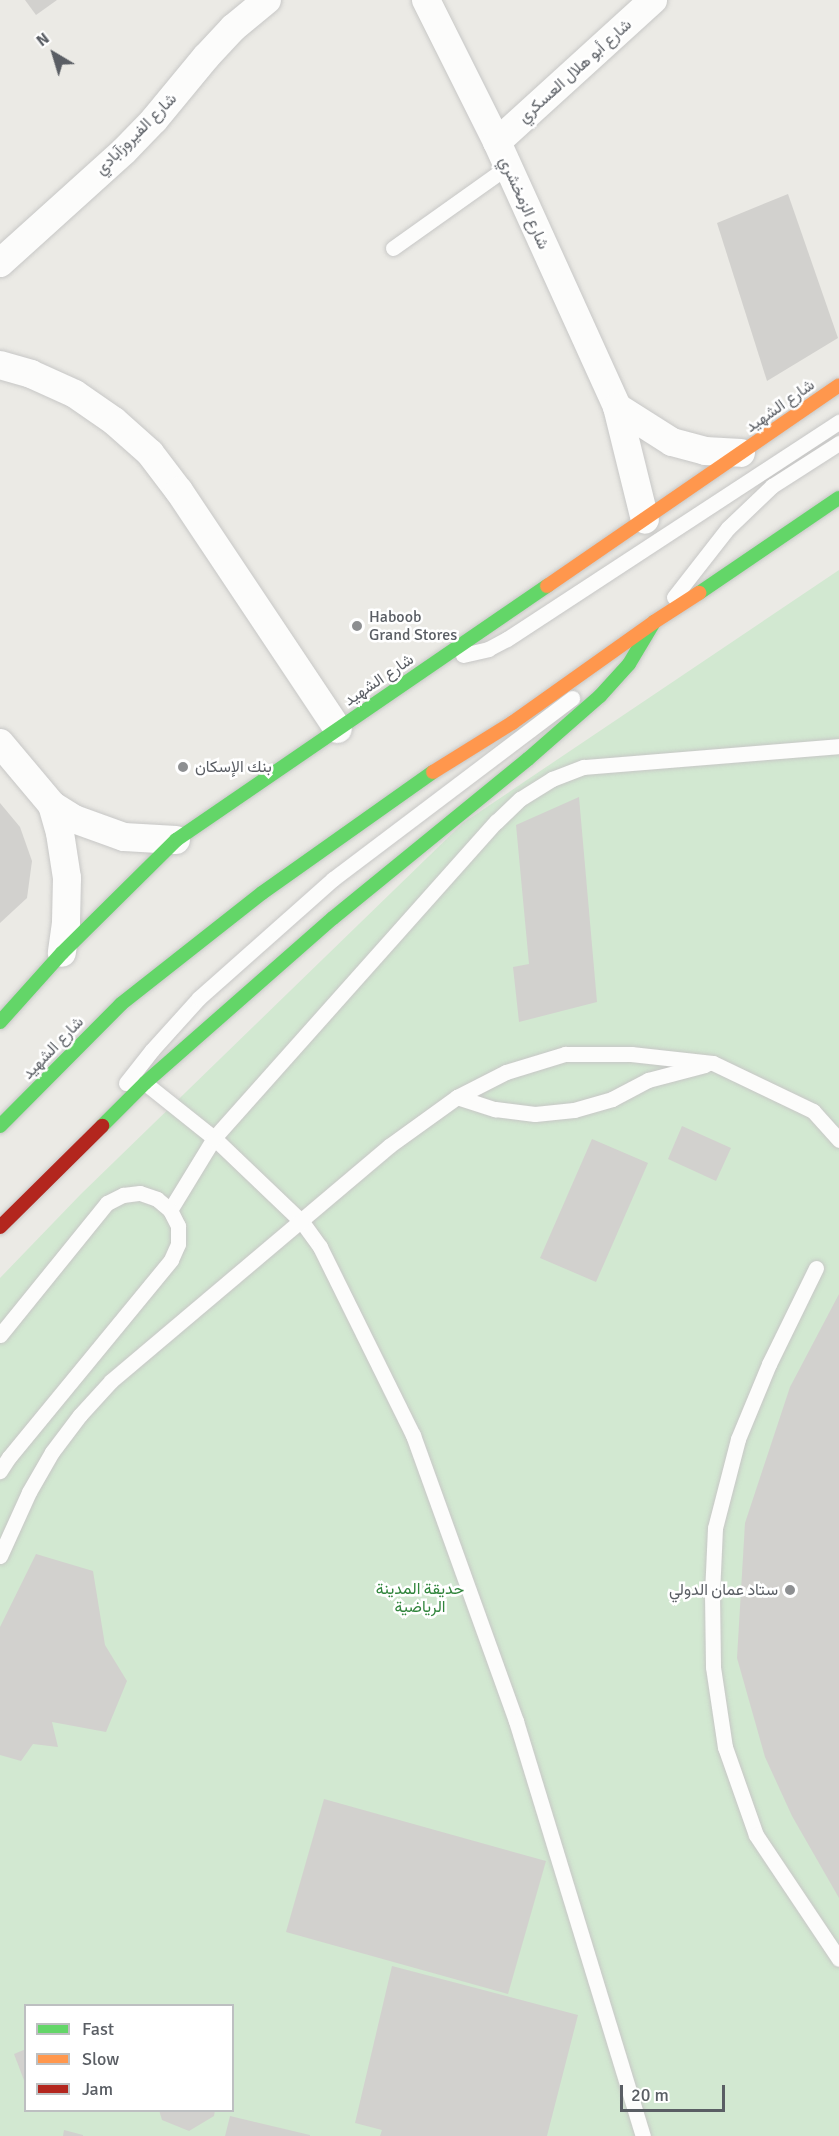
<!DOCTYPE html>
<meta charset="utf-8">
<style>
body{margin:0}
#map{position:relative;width:839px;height:2136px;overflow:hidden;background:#ebeae5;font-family:Signika,Vazirmatn,sans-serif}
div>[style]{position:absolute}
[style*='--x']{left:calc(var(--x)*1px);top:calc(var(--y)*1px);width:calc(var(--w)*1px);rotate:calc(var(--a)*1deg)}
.green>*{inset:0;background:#d2e8d1}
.building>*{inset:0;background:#d2d1ce}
.roads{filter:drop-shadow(0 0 2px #c7c7c6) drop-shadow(0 0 2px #c7c7c6)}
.lane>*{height:15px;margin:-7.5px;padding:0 7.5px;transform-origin:7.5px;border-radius:7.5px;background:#fcfcfb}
.street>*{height:28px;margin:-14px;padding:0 14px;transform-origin:14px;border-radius:14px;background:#fcfcfb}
.fast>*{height:14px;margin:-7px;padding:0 7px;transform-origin:7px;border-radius:7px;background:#63d668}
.slow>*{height:14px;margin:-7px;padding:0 7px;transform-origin:7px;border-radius:7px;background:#ff974d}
.jam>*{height:14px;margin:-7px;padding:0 7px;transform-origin:7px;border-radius:7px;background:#b3261e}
.dots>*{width:16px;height:16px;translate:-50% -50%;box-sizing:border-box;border:3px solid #fff;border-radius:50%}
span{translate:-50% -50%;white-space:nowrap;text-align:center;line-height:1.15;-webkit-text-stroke:5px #fff;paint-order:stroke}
.street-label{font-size:16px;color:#5a5e64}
.poi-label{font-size:16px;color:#5a5e64}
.left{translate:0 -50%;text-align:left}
.right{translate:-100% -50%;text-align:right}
.park-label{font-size:16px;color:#31853c}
.legend{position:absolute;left:24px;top:2004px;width:210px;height:108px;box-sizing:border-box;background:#fff;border:2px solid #bdbfc1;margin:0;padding:8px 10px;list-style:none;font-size:18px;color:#5a5e64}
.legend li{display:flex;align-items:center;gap:12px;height:30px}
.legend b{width:30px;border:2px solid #bdbfc1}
.north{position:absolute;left:24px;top:24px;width:60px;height:60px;-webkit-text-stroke:4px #fff;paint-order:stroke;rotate:322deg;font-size:16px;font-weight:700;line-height:24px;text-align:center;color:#5a5e64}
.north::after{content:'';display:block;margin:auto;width:21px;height:27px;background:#5a5e64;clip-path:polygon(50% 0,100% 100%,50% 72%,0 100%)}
.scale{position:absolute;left:620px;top:2085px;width:105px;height:27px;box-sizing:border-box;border:3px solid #5a5e64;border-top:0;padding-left:8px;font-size:18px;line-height:21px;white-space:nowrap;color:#5a5e64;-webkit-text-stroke:4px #fff;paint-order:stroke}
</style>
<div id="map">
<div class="green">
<div style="clip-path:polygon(evenodd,839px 570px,839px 2136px,0 2136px,0 1278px,81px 1194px,463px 823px,839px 570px,26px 2006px,232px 2006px,232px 2110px,26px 2110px,26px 2006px)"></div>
</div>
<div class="building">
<div style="clip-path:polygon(25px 0,57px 0,36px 15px)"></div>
<div style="clip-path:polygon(788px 194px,838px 338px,767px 381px,717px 223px)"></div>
<div style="clip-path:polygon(579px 797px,597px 1002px,519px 1022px,513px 967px,529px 964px,516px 825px)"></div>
<div style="clip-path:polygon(0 803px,20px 827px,32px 861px,27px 898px,0 923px)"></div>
<div style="clip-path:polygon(682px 1126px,731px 1148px,716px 1181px,668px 1159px)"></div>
<div style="clip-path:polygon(592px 1139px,648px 1163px,596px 1282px,540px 1258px)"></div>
<div style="clip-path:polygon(839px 1294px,839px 1898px,792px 1816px,765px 1757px,737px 1658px,745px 1523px,790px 1387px)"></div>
<div style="clip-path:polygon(36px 1554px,93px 1571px,105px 1645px,127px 1681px,106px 1732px,52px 1722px,58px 1747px,33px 1744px,21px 1761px,0 1755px,0 1627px)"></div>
<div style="clip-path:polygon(324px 1799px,546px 1861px,508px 1994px,286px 1932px)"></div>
<div style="clip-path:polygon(392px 1966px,578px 2015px,547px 2136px,380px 2136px,382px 2130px,355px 2123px)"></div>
<div style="clip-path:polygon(26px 2049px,26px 2083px,25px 2083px,14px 2054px)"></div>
<div style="clip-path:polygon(159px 2110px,215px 2110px,214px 2116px,189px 2131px,162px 2120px)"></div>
<div style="clip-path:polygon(230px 2116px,310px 2135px,310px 2136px,225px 2136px)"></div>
<div style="clip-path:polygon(64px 2130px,83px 2135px,83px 2136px,63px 2136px)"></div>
</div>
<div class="roads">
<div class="lane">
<div style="--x:393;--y:248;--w:140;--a:-35.4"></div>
<div style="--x:674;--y:597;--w:88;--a:-52"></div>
<div style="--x:728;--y:528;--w:61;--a:-43.7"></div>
<div style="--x:772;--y:486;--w:80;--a:-32.7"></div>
<div style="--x:463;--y:655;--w:26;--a:-13"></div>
<div style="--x:488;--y:649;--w:21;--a:-28"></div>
<div style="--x:507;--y:639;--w:397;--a:-33.2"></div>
<div style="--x:126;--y:1083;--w:42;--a:-51.8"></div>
<div style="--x:152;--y:1050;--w:70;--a:-47.9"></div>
<div style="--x:199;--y:998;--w:179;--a:-41.6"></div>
<div style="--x:333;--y:879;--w:300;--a:-37.1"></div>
<div style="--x:145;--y:1083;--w:88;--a:38.6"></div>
<div style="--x:214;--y:1138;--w:122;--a:43.7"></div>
<div style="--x:302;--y:1222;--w:31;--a:54"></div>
<div style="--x:320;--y:1247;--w:210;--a:63.7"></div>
<div style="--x:413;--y:1435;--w:304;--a:70.2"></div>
<div style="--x:516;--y:1721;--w:434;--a:73"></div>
<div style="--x:457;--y:1097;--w:40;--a:18"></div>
<div style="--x:495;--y:1109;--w:40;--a:7.1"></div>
<div style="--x:535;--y:1114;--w:39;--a:-6"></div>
<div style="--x:574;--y:1110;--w:40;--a:-16"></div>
<div style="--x:612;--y:1099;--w:41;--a:-27.8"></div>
<div style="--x:648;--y:1080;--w:59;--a:-14.7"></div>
<div style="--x:170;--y:1210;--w:84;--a:-58.6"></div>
<div style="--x:214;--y:1138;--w:424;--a:-48.3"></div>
<div style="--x:496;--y:822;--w:33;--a:-44"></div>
<div style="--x:520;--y:799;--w:38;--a:-32"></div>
<div style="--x:552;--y:779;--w:34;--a:-21"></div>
<div style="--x:584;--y:767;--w:256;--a:-4.7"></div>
<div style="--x:816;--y:1268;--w:107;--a:116.1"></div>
<div style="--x:769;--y:1364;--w:81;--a:112.5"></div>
<div style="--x:738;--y:1439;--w:92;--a:104.5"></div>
<div style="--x:715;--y:1528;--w:66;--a:92.6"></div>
<div style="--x:712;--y:1594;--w:73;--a:89.2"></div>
<div style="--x:713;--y:1667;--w:81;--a:81.5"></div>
<div style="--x:725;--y:1747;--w:93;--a:70.6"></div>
<div style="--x:756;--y:1835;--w:149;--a:56.2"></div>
<div style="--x:0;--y:1335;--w:170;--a:-51"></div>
<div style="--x:107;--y:1203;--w:18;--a:-27"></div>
<div style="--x:123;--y:1195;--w:17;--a:-7"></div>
<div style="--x:140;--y:1193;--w:18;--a:19"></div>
<div style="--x:157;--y:1199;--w:17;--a:40"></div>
<div style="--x:170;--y:1210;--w:18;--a:63"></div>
<div style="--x:178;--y:1226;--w:18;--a:90"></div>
<div style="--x:178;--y:1244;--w:17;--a:114"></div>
<div style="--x:171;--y:1260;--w:255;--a:129.4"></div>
<div style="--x:9;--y:1457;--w:17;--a:123"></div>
<div style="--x:0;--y:1556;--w:70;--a:-65.6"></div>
<div style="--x:29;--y:1492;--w:46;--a:-60.1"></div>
<div style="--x:52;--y:1452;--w:46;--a:-52.9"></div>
<div style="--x:80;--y:1415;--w:46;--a:-47.6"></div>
<div style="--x:111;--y:1381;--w:364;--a:-40.2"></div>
<div style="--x:389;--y:1146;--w:84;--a:-35.8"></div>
<div style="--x:457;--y:1097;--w:55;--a:-27"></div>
<div style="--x:506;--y:1072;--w:62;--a:-17"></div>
<div style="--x:565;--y:1054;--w:66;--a:0"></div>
<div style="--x:631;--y:1054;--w:82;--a:6.3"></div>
<div style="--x:713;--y:1063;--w:111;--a:25.6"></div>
<div style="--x:813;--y:1111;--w:39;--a:48"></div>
</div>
<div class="street">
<div style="--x:426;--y:0;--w:159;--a:63.4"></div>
<div style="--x:497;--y:142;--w:291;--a:65.6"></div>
<div style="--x:617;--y:407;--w:116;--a:76.1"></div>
<div style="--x:497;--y:142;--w:211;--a:-42.3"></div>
<div style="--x:0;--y:263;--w:167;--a:-42.1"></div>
<div style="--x:124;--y:151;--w:43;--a:-45.9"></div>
<div style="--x:154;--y:120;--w:82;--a:-50.5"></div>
<div style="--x:206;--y:57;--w:40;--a:-47"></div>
<div style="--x:233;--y:28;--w:44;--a:-39.5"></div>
<div style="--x:0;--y:365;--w:32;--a:16"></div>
<div style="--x:31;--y:374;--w:48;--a:24.4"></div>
<div style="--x:75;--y:394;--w:47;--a:34.7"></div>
<div style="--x:114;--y:421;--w:48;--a:41.6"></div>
<div style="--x:150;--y:453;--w:48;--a:52.7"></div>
<div style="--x:179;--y:491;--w:286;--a:56.3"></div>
<div style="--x:617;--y:407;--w:65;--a:32.5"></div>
<div style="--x:672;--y:442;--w:34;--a:15"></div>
<div style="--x:705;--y:451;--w:36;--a:3"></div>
<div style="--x:0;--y:743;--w:81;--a:50"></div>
<div style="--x:52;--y:805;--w:26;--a:32"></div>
<div style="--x:74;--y:819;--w:53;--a:19.8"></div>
<div style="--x:124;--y:837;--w:52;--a:3.3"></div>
<div style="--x:52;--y:805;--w:29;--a:74"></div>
<div style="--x:60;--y:833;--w:46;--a:81.2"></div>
<div style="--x:67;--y:878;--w:45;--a:91.3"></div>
<div style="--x:66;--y:923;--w:30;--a:98"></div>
</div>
<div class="fast">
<div style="--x:699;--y:593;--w:169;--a:-34.2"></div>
<div style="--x:0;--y:1022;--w:93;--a:-48.1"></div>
<div style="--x:62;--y:953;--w:161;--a:-44.7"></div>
<div style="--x:176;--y:840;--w:450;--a:-34.4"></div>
<div style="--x:0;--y:1126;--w:172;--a:-45.2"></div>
<div style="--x:121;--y:1004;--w:179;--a:-38.2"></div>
<div style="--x:262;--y:893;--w:209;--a:-35.3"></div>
<div style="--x:102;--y:1126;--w:61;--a:-45"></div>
<div style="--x:145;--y:1083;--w:250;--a:-41.3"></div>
<div style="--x:333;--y:918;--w:252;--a:-39.2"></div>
<div style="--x:528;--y:759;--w:96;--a:-41.2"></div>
<div style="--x:600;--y:696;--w:43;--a:-47.8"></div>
<div style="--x:629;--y:664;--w:49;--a:-59.2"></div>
</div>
<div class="slow">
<div style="--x:547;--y:586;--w:354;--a:-34.5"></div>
<div style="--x:433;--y:772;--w:93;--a:-31.8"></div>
<div style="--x:512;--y:723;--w:174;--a:-35.4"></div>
<div style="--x:654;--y:622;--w:54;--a:-32.8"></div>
</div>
<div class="jam">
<div style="--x:0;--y:1227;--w:144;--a:-44.7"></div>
</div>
</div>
<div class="dots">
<div style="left:357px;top:626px;background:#8d8f91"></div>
<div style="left:183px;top:767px;background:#8d8f91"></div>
<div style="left:790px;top:1590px;background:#8d8f91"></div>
</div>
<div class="street-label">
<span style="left:575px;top:71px;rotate:-42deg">شارع أبو هلال العسكري</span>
<span style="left:136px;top:134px;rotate:-45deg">شارع الفيروزآبادي</span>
<span style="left:524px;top:203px;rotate:66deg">شارع الزمخشري</span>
<span style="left:780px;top:406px;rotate:-35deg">شارع الشهيد</span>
<span style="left:379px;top:680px;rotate:-34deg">شارع الشهيد</span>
<span style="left:53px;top:1048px;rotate:-46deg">شارع الشهيد</span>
</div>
<div class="poi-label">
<span class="left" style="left:369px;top:626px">Haboob<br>Grand Stores</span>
<span class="left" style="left:195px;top:767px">بنك الإسكان</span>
<span class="right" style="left:778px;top:1590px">ستاد عمان الدولي</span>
</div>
<div class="park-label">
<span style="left:420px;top:1598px">حديقة المدينة<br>الرياضية</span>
</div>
<ul class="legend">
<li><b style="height:8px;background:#63d668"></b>Fast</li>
<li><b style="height:8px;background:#ff974d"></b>Slow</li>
<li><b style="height:8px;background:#b3261e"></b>Jam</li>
</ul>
<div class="north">N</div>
<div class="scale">20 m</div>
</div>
